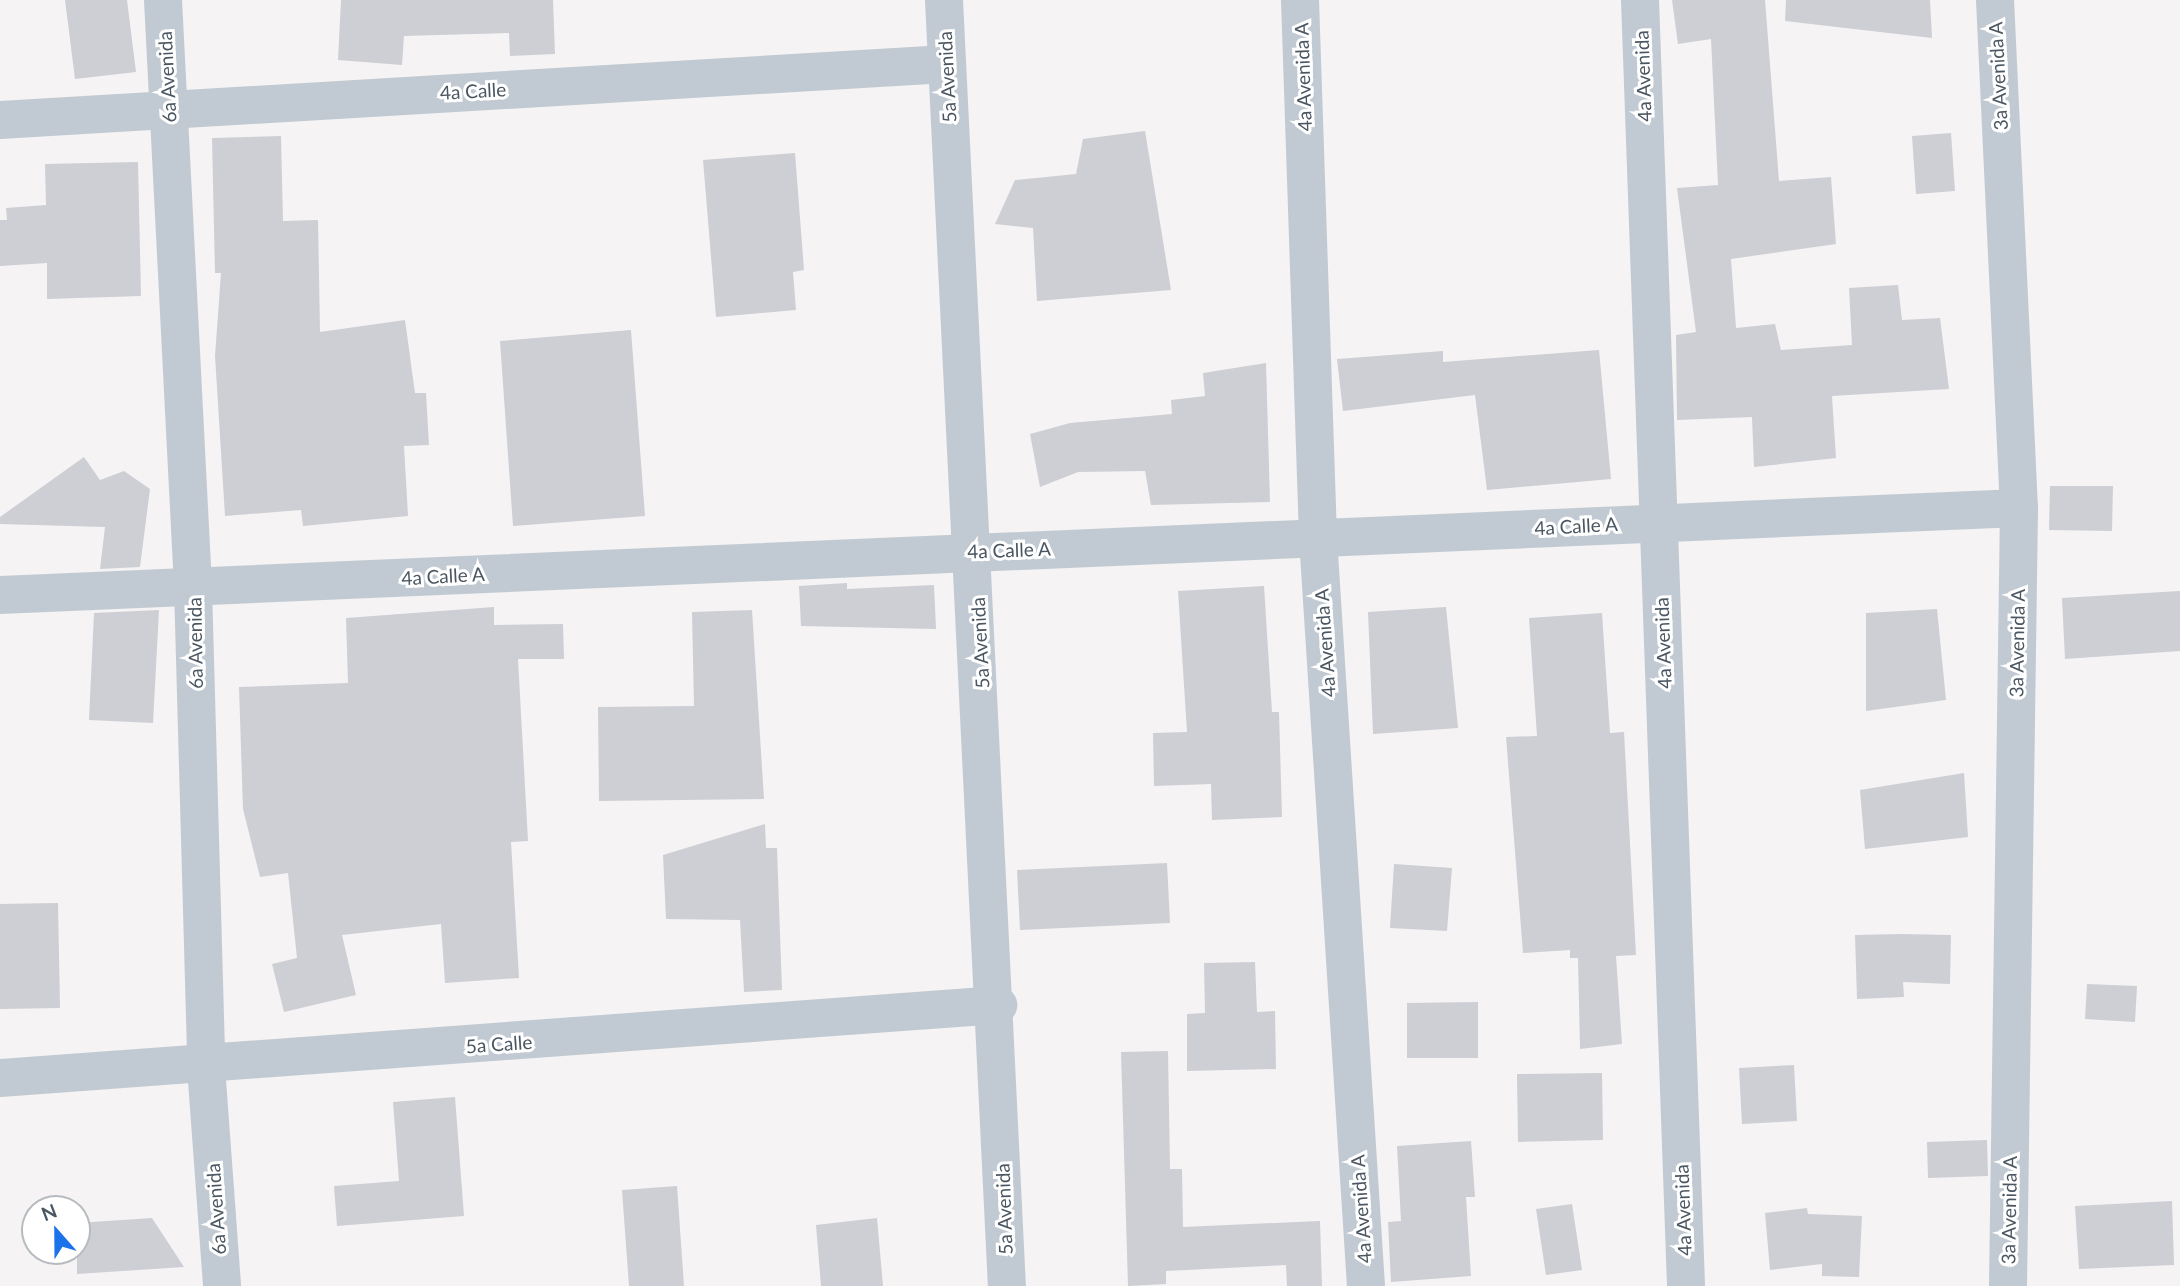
<!DOCTYPE html>
<style>
body{margin:0}
#map{position:relative;width:2180px;height:1286px;overflow:hidden;background:#f5f3f3;font-family:Lato,sans-serif}
div>[style]{position:absolute}
[style*='--x']{left:calc(var(--x)*1px);top:calc(var(--y)*1px);width:calc(var(--w)*1px);rotate:calc(var(--a)*1deg)}
.building>*{inset:0;background:#cdcfd5}
.minor>*{height:38px;margin:-19px;padding:0 19px;transform-origin:19px;border-radius:19px;background:#c1cad2}
span{translate:-50% -50%;white-space:nowrap;text-align:center;line-height:1.15;-webkit-text-stroke:6px #fff;paint-order:stroke}
.street-label{font-size:19px;color:#4a5661}
.north{position:absolute;left:21px;top:1195px;width:70px;height:70px;box-sizing:border-box;background:#fff;border:2px solid #b7bbc0;border-radius:50%;rotate:339deg;font-size:19px;font-weight:700;line-height:28px;text-align:center;color:#4a5661}
.north::after{content:'';display:block;margin:auto;width:24px;height:32px;background:#1a73e8;clip-path:polygon(50% 0,100% 100%,50% 72%,0 100%)}
</style>
<div id="map">
<div class="building">
<div style="clip-path:polygon(65px 0,127px 0,136px 72px,75px 79px)"></div>
<div style="clip-path:polygon(341px 0,553px 0,555px 54px,510px 56px,509px 33px,404px 36px,402px 65px,338px 60px)"></div>
<div style="clip-path:polygon(1672px 0,1765px 0,1779px 181px,1831px 177px,1836px 244px,1731px 259px,1736px 328px,1775px 324px,1781px 350px,1852px 345px,1849px 288px,1898px 285px,1902px 320px,1940px 318px,1949px 389px,1832px 396px,1836px 458px,1754px 467px,1752px 417px,1677px 420px,1676px 335px,1696px 332px,1677px 188px,1718px 185px,1711px 39px,1678px 44px)"></div>
<div style="clip-path:polygon(1786px 0,1930px 0,1932px 38px,1785px 21px)"></div>
<div style="clip-path:polygon(1145px 131px,1171px 290px,1037px 301px,1033px 228px,995px 224px,1015px 180px,1076px 174px,1083px 139px)"></div>
<div style="clip-path:polygon(1951px 133px,1955px 191px,1916px 194px,1912px 136px)"></div>
<div style="clip-path:polygon(281px 136px,283px 221px,318px 220px,320px 332px,405px 320px,415px 393px,426px 393px,429px 445px,404px 446px,408px 516px,303px 526px,301px 510px,225px 516px,215px 356px,221px 273px,215px 273px,212px 138px)"></div>
<div style="clip-path:polygon(795px 153px,804px 270px,793px 272px,796px 310px,716px 317px,703px 160px)"></div>
<div style="clip-path:polygon(138px 162px,141px 296px,47px 299px,47px 263px,0 266px,0 220px,7px 220px,6px 208px,46px 205px,45px 164px)"></div>
<div style="clip-path:polygon(631px 330px,645px 516px,513px 526px,500px 341px)"></div>
<div style="clip-path:polygon(1599px 350px,1611px 479px,1487px 490px,1475px 395px,1343px 411px,1337px 359px,1443px 351px,1443px 362px)"></div>
<div style="clip-path:polygon(1266px 363px,1270px 502px,1151px 505px,1145px 471px,1078px 472px,1040px 487px,1030px 434px,1070px 423px,1172px 414px,1171px 400px,1205px 396px,1203px 373px)"></div>
<div style="clip-path:polygon(84px 457px,100px 480px,124px 471px,150px 489px,140px 567px,100px 569px,105px 527px,0 524px,0 517px)"></div>
<div style="clip-path:polygon(2050px 486px,2113px 486px,2112px 531px,2049px 530px)"></div>
<div style="clip-path:polygon(847px 583px,847px 589px,934px 585px,936px 629px,801px 626px,799px 586px)"></div>
<div style="clip-path:polygon(1264px 586px,1272px 712px,1279px 712px,1282px 817px,1212px 820px,1211px 784px,1154px 786px,1153px 733px,1187px 732px,1178px 591px)"></div>
<div style="clip-path:polygon(2180px 591px,2180px 651px,2065px 659px,2062px 598px)"></div>
<div style="clip-path:polygon(494px 607px,494px 625px,563px 624px,564px 659px,518px 659px,528px 841px,511px 842px,519px 978px,445px 983px,441px 924px,342px 935px,356px 995px,284px 1012px,272px 964px,297px 958px,288px 873px,260px 877px,243px 809px,239px 687px,348px 683px,346px 618px)"></div>
<div style="clip-path:polygon(1446px 607px,1458px 728px,1373px 734px,1368px 612px)"></div>
<div style="clip-path:polygon(1937px 609px,1946px 700px,1866px 711px,1866px 613px)"></div>
<div style="clip-path:polygon(159px 610px,153px 723px,89px 720px,94px 613px)"></div>
<div style="clip-path:polygon(752px 610px,764px 799px,599px 801px,598px 707px,694px 706px,692px 612px)"></div>
<div style="clip-path:polygon(1602px 613px,1610px 733px,1624px 732px,1636px 955px,1616px 956px,1622px 1044px,1580px 1049px,1578px 958px,1570px 958px,1570px 950px,1523px 953px,1506px 737px,1537px 736px,1529px 618px)"></div>
<div style="clip-path:polygon(1964px 773px,1968px 837px,1865px 849px,1860px 790px)"></div>
<div style="clip-path:polygon(765px 824px,766px 848px,777px 848px,782px 990px,744px 992px,740px 920px,666px 919px,663px 855px)"></div>
<div style="clip-path:polygon(1167px 863px,1170px 923px,1020px 930px,1017px 870px)"></div>
<div style="clip-path:polygon(1394px 864px,1452px 868px,1447px 931px,1390px 928px)"></div>
<div style="clip-path:polygon(58px 903px,60px 1008px,0 1009px,0 904px)"></div>
<div style="clip-path:polygon(1901px 934px,1951px 935px,1950px 984px,1903px 982px,1904px 997px,1857px 999px,1855px 935px)"></div>
<div style="clip-path:polygon(1255px 962px,1257px 1012px,1275px 1011px,1276px 1069px,1187px 1071px,1187px 1014px,1205px 1013px,1204px 963px)"></div>
<div style="clip-path:polygon(2087px 984px,2137px 986px,2135px 1022px,2085px 1019px)"></div>
<div style="clip-path:polygon(1478px 1002px,1478px 1058px,1407px 1058px,1407px 1003px)"></div>
<div style="clip-path:polygon(1168px 1051px,1170px 1169px,1182px 1169px,1183px 1227px,1320px 1221px,1322px 1286px,1287px 1286px,1286px 1265px,1166px 1271px,1166px 1284px,1128px 1286px,1121px 1052px)"></div>
<div style="clip-path:polygon(1794px 1065px,1797px 1121px,1742px 1124px,1739px 1068px)"></div>
<div style="clip-path:polygon(1602px 1073px,1603px 1140px,1518px 1142px,1517px 1074px)"></div>
<div style="clip-path:polygon(455px 1097px,464px 1216px,337px 1226px,334px 1186px,399px 1181px,393px 1102px)"></div>
<div style="clip-path:polygon(1987px 1140px,1988px 1176px,1928px 1178px,1927px 1142px)"></div>
<div style="clip-path:polygon(1471px 1141px,1475px 1197px,1466px 1197px,1471px 1276px,1391px 1282px,1388px 1222px,1401px 1221px,1397px 1146px)"></div>
<div style="clip-path:polygon(677px 1186px,684px 1286px,629px 1286px,622px 1190px)"></div>
<div style="clip-path:polygon(2172px 1201px,2174px 1265px,2079px 1269px,2075px 1206px)"></div>
<div style="clip-path:polygon(1572px 1204px,1582px 1270px,1546px 1275px,1536px 1209px)"></div>
<div style="clip-path:polygon(1807px 1208px,1808px 1214px,1862px 1216px,1859px 1277px,1822px 1276px,1822px 1264px,1770px 1270px,1765px 1213px)"></div>
<div style="clip-path:polygon(152px 1218px,184px 1267px,77px 1274px,77px 1223px)"></div>
<div style="clip-path:polygon(877px 1218px,883px 1286px,821px 1286px,816px 1225px)"></div>
</div>
<div class="minor">
<div style="--x:163;--y:0;--w:588;--a:87.07"></div>
<div style="--x:193;--y:587;--w:480;--a:88.4"></div>
<div style="--x:206;--y:1067;--w:220;--a:85.8"></div>
<div style="--x:944;--y:0;--w:1288;--a:87.2"></div>
<div style="--x:1300;--y:0;--w:538;--a:88.08"></div>
<div style="--x:1318;--y:538;--w:750;--a:86.33"></div>
<div style="--x:1640;--y:0;--w:1287;--a:87.95"></div>
<div style="--x:1995;--y:0;--w:509;--a:87.3"></div>
<div style="--x:2019;--y:508;--w:778;--a:90.81"></div>
<div style="--x:0;--y:120;--w:948;--a:-3.39"></div>
<div style="--x:0;--y:595;--w:2021;--a:-2.47"></div>
<div style="--x:0;--y:1078;--w:1001;--a:-4.18"></div>
</div>
<div class="street-label">
<span style="left:1643px;top:76px;rotate:-92deg">4a Avenida</span>
<span style="left:1998px;top:76px;rotate:-93deg">3a Avenida A</span>
<span style="left:167px;top:77px;rotate:-93deg">6a Avenida</span>
<span style="left:947px;top:77px;rotate:-93deg">5a Avenida</span>
<span style="left:1303px;top:77px;rotate:-92deg">4a Avenida A</span>
<span style="left:473px;top:91px;rotate:-3deg">4a Calle</span>
<span style="left:1576px;top:526px;rotate:-3deg">4a Calle A</span>
<span style="left:1009px;top:550px;rotate:-2deg">4a Calle A</span>
<span style="left:443px;top:576px;rotate:-3deg">4a Calle A</span>
<span style="left:195px;top:643px;rotate:-91deg">6a Avenida</span>
<span style="left:980px;top:643px;rotate:-93deg">5a Avenida</span>
<span style="left:1325px;top:643px;rotate:-94deg">4a Avenida A</span>
<span style="left:1663px;top:643px;rotate:-92deg">4a Avenida</span>
<span style="left:2017px;top:643px;rotate:-89deg">3a Avenida A</span>
<span style="left:499px;top:1044px;rotate:-4deg">5a Calle</span>
<span style="left:216px;top:1209px;rotate:-94deg">6a Avenida</span>
<span style="left:1004px;top:1209px;rotate:-92deg">5a Avenida</span>
<span style="left:1361px;top:1209px;rotate:-94deg">4a Avenida A</span>
<span style="left:1683px;top:1210px;rotate:-92deg">4a Avenida</span>
<span style="left:2009px;top:1210px;rotate:-89deg">3a Avenida A</span>
</div>
<div class="north">N</div>
</div>
